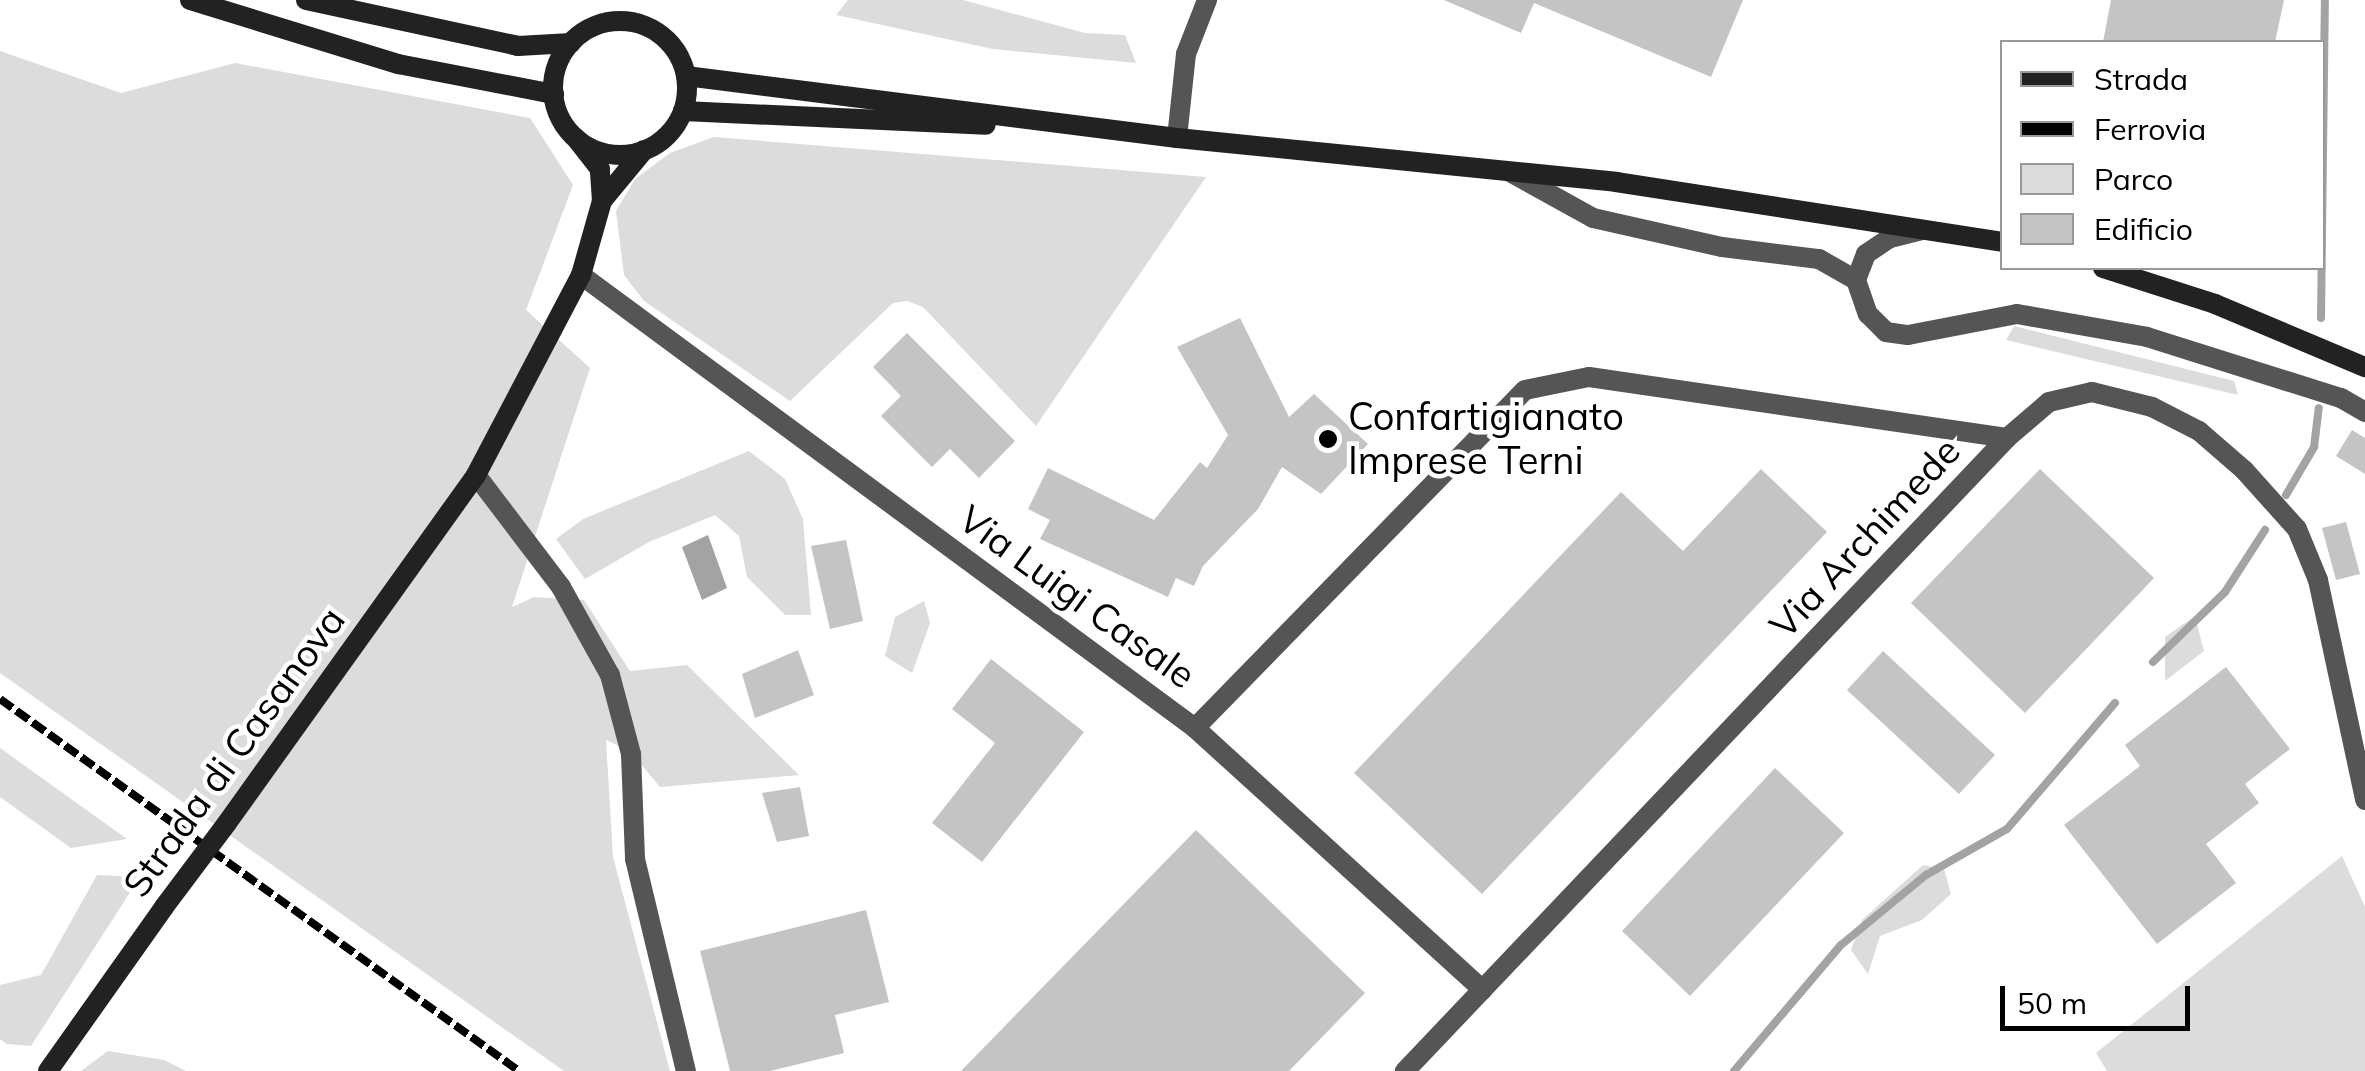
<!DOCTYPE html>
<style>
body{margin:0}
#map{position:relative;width:2365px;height:1071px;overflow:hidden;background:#fff;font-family:Mulish,sans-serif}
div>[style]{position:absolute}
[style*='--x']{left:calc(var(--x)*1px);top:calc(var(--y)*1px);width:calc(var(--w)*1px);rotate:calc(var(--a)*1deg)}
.green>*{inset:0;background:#dcdcdc}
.water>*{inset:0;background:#a3a3a3}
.stream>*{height:8px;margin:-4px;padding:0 4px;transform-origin:4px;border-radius:4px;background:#a3a3a3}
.building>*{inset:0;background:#c4c4c4}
.street>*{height:20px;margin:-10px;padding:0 10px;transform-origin:10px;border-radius:10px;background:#555}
.secondary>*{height:20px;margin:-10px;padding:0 10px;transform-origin:10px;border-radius:10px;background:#222}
.secondary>.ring{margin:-10px;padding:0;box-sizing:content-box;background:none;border:20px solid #222;border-radius:50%}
.rail>*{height:8px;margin-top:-4px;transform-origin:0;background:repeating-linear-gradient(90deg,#000 0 15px,transparent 0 20px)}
.secondary-bridge>*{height:20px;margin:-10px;padding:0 10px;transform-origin:10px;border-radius:10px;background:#222}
.dots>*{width:28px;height:28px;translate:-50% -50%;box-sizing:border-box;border:5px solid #fff;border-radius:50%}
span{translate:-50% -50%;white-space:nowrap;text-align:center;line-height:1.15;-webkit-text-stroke:9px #fff;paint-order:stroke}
.poi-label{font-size:38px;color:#000}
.left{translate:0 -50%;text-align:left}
.street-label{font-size:38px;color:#000}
.legend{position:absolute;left:2000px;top:40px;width:325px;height:230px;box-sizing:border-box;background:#fff;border:2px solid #999;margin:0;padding:12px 18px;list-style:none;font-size:30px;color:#000}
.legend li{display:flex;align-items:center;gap:20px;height:50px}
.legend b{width:50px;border:2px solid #999}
.scale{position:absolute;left:2000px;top:986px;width:190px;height:45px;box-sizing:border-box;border:5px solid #000;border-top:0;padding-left:12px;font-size:30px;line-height:35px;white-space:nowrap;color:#000;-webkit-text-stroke:8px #fff;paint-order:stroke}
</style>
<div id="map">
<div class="green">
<div style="clip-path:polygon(848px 0,963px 0,1085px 33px,1125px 35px,1136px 63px,993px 49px,836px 15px)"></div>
<div style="clip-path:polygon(0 51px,121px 93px,235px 63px,530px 118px,573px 185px,526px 310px,590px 368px,512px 607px,534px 597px,584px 600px,630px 671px,687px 665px,799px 775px,660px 787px,630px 751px,606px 740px,613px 857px,670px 1071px,564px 1071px,0 673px)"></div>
<div style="clip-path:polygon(714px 137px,1206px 177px,1036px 426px,923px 307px,907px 301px,893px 303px,790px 401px,644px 301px,624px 275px,616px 211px,635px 179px,670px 153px)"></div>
<div style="clip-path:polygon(2014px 326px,2234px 381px,2238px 395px,2006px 340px)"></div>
<div style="clip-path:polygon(749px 451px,785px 479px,803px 519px,811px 615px,785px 615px,747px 577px,739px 536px,715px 515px,649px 542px,585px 579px,556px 539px,583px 519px)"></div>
<div style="clip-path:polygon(924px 601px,930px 623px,912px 673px,885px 656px,895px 617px)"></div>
<div style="clip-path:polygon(2195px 616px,2204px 651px,2165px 681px,2165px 637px)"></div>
<div style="clip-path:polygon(0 748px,127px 839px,71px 848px,0 797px)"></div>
<div style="clip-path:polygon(2342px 856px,2365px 907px,2365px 1071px,2107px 1071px,2096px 1053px)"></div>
<div style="clip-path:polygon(1923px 865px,1944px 869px,1951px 894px,1922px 920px,1880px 936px,1868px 974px,1851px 950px,1862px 920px)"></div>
<div style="clip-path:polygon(97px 875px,140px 877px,31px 1046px,7px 1044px,0 1039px,0 985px,41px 975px)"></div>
<div style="clip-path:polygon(108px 1051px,164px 1060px,186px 1071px,81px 1071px)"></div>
</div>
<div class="water">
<div style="clip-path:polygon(708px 535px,727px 588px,702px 600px,682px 547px)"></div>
</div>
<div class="stream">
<div style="--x:2321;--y:318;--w:318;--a:-89.3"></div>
<div style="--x:2286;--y:495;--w:56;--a:-59.7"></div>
<div style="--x:2314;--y:447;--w:39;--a:-83"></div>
<div style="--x:2153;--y:662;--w:100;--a:-44.2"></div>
<div style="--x:2225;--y:592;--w:74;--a:-57.2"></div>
<div style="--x:1734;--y:1071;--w:165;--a:-49.7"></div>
<div style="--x:1841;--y:945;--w:110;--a:-39.5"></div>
<div style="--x:1926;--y:875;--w:93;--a:-29.6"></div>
<div style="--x:2007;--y:829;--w:166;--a:-49.4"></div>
</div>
<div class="building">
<div style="clip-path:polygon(1444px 0,1743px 0,1711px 77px,1534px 3px,1521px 33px)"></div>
<div style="clip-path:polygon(2111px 0,2284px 0,2275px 42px,2103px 42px)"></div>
<div style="clip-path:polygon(1240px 318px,1289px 417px,1314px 394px,1368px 444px,1321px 494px,1282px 467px,1258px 509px,1203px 566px,1194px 586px,1176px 578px,1168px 597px,1040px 539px,1050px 520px,1028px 509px,1048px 468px,1154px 520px,1200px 462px,1207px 468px,1228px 435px,1177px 347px)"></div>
<div style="clip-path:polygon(907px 333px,1015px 441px,979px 478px,950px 449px,932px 467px,881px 416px,901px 396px,873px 367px)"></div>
<div style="clip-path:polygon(2352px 430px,2365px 438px,2365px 474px,2336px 456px)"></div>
<div style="clip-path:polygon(1761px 469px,1827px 532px,1482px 894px,1354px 773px,1621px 492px,1683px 551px)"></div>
<div style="clip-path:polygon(2040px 469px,2154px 578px,2025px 713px,1911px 603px)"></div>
<div style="clip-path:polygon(2346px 522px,2360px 574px,2336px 580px,2322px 528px)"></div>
<div style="clip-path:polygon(846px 540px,863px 621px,830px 629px,811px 546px)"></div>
<div style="clip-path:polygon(798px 650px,814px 695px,755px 718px,742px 674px)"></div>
<div style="clip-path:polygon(1883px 651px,1995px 755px,1959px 794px,1847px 690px)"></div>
<div style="clip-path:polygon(991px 659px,1084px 732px,982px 862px,932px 823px,995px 743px,952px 709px)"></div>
<div style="clip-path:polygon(2226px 667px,2290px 749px,2245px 784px,2259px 803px,2206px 844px,2236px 883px,2157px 944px,2064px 825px,2140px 766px,2125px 745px)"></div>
<div style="clip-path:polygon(1775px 768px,1844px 833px,1690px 996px,1622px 931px)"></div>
<div style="clip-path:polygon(800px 787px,809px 836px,777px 842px,762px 793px)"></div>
<div style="clip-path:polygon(1196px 830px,1365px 993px,1289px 1071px,961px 1071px)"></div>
<div style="clip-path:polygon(866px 910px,889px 1002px,835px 1015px,844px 1053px,770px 1071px,730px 1071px,700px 951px)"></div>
</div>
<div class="street">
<div style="--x:1177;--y:138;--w:84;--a:-83.9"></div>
<div style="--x:1186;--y:54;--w:58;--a:-68.7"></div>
<div style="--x:1510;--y:172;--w:95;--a:29"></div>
<div style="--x:1593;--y:218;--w:132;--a:12.7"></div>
<div style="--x:1722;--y:247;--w:98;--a:7.1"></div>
<div style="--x:1819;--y:259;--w:43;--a:29.6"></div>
<div style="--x:1856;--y:280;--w:36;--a:71"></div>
<div style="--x:1868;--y:314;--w:25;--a:45"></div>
<div style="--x:1886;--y:332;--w:22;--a:8"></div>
<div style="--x:1908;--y:335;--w:111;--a:-10.9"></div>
<div style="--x:2017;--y:314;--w:132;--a:10"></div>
<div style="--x:2147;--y:337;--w:203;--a:17.5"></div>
<div style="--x:2341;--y:398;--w:28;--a:30"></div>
<div style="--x:581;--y:275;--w:763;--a:36.42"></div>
<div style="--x:1195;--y:728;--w:472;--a:-45.7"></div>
<div style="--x:1525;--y:390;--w:65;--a:-11.5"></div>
<div style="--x:1589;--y:377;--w:422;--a:8.3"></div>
<div style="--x:2007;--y:438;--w:874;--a:133.56"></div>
<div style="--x:1856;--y:280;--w:28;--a:-69"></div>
<div style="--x:1866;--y:254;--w:29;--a:-34"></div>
<div style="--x:1890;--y:238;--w:33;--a:-14"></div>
<div style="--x:2007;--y:438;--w:55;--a:-40.6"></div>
<div style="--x:2049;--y:402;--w:44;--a:-13.1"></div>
<div style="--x:2092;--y:392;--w:62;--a:14"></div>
<div style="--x:2152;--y:407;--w:53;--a:27.1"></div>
<div style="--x:2199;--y:431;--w:60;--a:40.9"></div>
<div style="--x:2244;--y:470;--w:79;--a:48.1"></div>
<div style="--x:2297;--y:529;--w:55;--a:67.6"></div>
<div style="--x:2318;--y:580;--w:225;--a:77.9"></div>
<div style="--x:476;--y:475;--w:141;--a:52.8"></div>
<div style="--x:561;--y:587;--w:101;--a:60.9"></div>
<div style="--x:610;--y:675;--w:82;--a:75.1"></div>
<div style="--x:631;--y:754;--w:105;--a:87.8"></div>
<div style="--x:635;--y:859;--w:218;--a:76.5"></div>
<div style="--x:1195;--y:728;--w:389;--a:42.3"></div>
</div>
<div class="secondary">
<div style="--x:190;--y:0;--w:218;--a:17.1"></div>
<div style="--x:398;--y:64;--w:159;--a:10.9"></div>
<div style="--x:306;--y:0;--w:217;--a:12.2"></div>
<div style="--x:518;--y:46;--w:53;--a:-3.2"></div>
<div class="ring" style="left:553px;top:21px;width:114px;height:114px"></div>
<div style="--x:686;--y:76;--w:495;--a:7.2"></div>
<div style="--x:1177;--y:138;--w:441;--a:5.7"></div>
<div style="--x:1616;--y:182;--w:391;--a:8.8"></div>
<div style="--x:683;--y:111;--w:303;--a:2.6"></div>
<div style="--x:602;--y:201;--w:66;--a:-50.5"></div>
<div style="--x:2103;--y:268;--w:118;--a:17.8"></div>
<div style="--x:2215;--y:304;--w:163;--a:22.8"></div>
<div style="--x:227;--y:823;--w:428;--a:-54.4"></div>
<div style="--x:476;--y:475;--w:226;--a:-62.3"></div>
<div style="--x:581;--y:275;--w:77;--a:-74.2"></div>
<div style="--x:602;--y:201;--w:32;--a:-94"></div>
<div style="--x:600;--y:169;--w:39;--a:-128"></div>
<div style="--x:48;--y:1071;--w:201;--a:-54.7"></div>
</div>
<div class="rail">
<div style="--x:0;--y:699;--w:639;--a:35.63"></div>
</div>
<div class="secondary-bridge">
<div style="--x:164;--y:907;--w:105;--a:-53.1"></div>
</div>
<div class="dots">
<div style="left:1328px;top:439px;background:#000"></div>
</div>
<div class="poi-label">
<span class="left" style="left:1348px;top:439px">Confartigianato<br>Imprese Terni</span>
</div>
<div class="street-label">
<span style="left:1865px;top:538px;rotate:-47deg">Via Archimede</span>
<span style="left:1077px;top:597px;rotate:36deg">Via Luigi Casale</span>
<span style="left:234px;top:752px;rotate:-54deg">Strada di Casanova</span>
</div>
<ul class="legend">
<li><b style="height:12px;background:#222"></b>Strada</li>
<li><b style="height:12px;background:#000"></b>Ferrovia</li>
<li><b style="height:28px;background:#dcdcdc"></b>Parco</li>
<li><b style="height:28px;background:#c4c4c4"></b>Edificio</li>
</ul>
<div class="scale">50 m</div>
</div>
